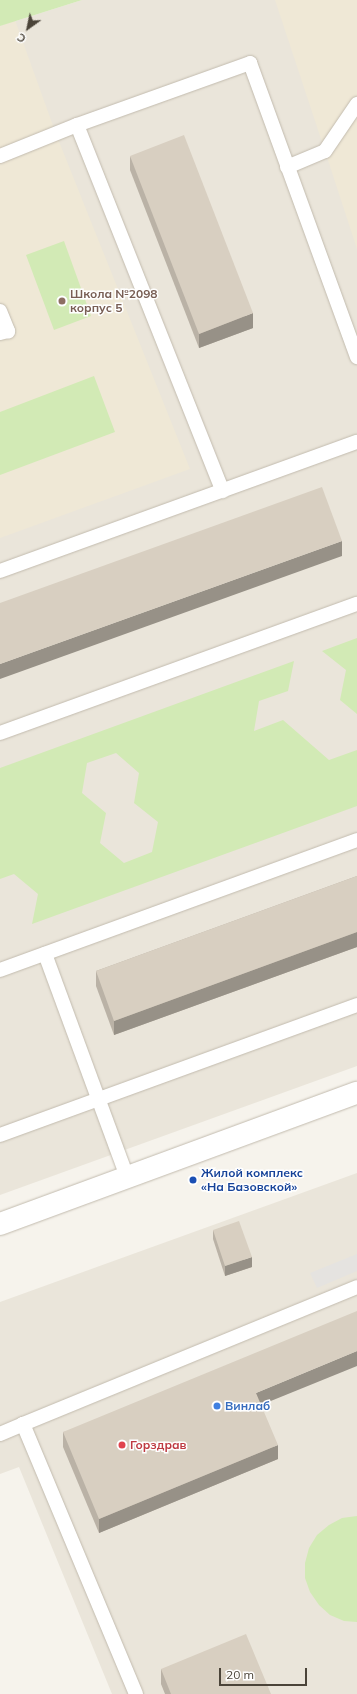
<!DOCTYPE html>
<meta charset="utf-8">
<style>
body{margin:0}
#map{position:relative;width:357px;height:1694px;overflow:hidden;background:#f6f3ec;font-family:Mulish,sans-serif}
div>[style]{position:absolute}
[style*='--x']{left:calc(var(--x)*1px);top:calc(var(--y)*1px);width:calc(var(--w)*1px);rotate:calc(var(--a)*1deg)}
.residential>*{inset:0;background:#eae5da}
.education>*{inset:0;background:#efe8d6}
.green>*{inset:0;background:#d2eab5}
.parking>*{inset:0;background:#e5e3e0}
.roads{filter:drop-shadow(0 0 1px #c2bbae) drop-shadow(0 0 1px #c2bbae)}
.lane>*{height:14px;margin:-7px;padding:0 7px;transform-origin:7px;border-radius:7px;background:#fff}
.street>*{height:22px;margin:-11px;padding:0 11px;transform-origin:11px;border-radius:11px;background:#fff}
.wall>*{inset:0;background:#bab2a6}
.shaded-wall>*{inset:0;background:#979187}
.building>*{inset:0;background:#d8cfc1}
.dots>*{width:11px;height:11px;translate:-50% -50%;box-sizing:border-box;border:2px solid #fff;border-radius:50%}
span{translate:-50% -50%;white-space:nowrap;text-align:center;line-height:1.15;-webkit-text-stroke:3px #fff;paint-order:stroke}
.education-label{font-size:12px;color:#785e54;font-weight:700}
.left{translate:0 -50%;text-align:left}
.transit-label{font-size:12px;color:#164399;font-weight:700}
.shop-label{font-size:12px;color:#366cbe;font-weight:700}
.health-label{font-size:12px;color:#be3a42;font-weight:700}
.north{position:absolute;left:8px;top:8px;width:40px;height:40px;-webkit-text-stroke:3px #fff;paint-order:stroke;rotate:213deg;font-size:11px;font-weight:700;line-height:16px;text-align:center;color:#4b4439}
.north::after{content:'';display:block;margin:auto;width:14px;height:18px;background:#4b4439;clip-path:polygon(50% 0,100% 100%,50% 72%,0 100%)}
.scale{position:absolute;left:219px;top:1668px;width:88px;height:18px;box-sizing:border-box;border:2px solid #4b4439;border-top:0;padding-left:5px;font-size:12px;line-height:14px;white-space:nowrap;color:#4b4439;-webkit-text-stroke:3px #fff;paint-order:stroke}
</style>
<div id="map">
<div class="residential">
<div style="clip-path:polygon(82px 0,357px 0,357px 1066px,0 1195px,0 26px)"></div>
<div style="clip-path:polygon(357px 1173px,357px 1694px,112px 1694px,19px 1467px,0 1474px,0 1302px)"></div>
</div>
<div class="education">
<div style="clip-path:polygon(275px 0,357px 0,357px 249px,325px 151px)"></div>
<div style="clip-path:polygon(15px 20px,56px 134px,190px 469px,0 538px,0 26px)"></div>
</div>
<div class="green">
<div style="clip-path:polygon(0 0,82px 0,0 26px)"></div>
<div style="clip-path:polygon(64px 241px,91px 316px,54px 330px,26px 255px)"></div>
<div style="clip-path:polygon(94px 376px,115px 432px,0 475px,0 412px)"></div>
<div style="clip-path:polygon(357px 638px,357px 714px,340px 700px,346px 670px,322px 651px)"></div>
<div style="clip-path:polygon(evenodd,294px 661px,288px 691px,259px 701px,254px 731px,283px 720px,329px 760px,357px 750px,357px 806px,32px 924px,38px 894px,14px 874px,0 879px,0 768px,294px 661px,116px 753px,139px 773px,134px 803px,158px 822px,152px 852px,124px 863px,100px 843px,106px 813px,82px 793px,87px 763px,116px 753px)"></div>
<div style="clip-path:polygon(357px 1516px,357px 1622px,344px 1621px,330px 1615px,319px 1605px,310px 1592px,305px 1578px,305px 1563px,309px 1548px,317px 1535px,329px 1525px,342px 1518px)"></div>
</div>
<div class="parking">
<div style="clip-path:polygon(357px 1254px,357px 1271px,317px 1288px,310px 1273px)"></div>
</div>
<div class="roads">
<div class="lane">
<div style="--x:77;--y:125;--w:394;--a:68.3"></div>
<div style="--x:0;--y:156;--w:83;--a:-21.9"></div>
<div style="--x:77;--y:125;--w:184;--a:-19.7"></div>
<div style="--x:250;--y:63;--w:313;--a:70"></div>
<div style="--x:287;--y:167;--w:41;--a:-22.8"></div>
<div style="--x:325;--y:151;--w:57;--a:-55.8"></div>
<div style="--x:0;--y:311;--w:22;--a:68"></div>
<div style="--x:8;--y:331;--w:8;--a:166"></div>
<div style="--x:0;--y:571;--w:380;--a:-19.9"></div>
<div style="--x:0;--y:733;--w:380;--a:-19.9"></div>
<div style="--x:45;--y:954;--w:238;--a:69.8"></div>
<div style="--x:0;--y:970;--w:380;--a:-20"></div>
<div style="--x:0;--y:1135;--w:380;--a:-20"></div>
<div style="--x:0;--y:1434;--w:25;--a:-23"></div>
<div style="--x:136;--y:1694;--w:293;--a:-112.7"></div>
<div style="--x:23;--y:1424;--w:361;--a:-22.3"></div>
</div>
<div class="street">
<div style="--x:0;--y:1224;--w:380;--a:-20.2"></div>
</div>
</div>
<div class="wall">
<div style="clip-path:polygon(130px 156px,253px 328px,199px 348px,130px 170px)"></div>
<div style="clip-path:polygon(357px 876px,357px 947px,114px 1035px,96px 986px,96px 971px)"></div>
<div style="clip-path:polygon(213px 1230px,252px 1267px,225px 1276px,213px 1239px)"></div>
<div style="clip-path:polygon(261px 1405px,278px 1459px,99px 1533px,63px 1447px,63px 1432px)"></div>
<div style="clip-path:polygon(161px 1669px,271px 1694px,165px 1694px,161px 1684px)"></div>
</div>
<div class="shaded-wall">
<div style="clip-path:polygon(253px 313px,253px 328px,199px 348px,199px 334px)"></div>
<div style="clip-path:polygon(342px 541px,342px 556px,0 679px,0 664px)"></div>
<div style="clip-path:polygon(357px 932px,357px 947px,114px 1035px,114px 1021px)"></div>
<div style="clip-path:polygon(252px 1257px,252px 1267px,225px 1276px,225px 1266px)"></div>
<div style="clip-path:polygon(357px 1351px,357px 1366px,256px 1407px,256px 1393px)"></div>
<div style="clip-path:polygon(278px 1445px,278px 1459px,99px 1533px,99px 1519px)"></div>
</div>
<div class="building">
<div style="clip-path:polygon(184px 135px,253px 313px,199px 334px,130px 156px)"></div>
<div style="clip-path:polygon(322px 487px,342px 541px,0 664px,0 603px)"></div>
<div style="clip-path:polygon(357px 876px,357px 932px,114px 1021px,96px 971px)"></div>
<div style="clip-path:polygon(239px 1221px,252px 1257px,225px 1266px,213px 1230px)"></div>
<div style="clip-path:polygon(357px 1311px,357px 1351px,256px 1393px,278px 1445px,99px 1519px,63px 1432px)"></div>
<div style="clip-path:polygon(246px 1634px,271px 1694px,171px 1694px,161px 1669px)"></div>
</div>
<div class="dots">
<div style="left:62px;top:301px;background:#8d6e63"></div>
<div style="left:193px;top:1180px;background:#1a4fb4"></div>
<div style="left:217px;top:1406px;background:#3f7fe0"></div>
<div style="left:122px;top:1445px;background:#e0444e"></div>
</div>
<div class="education-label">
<span class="left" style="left:70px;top:301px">Школа №2098<br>корпус 5</span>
</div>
<div class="transit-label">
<span class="left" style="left:201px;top:1180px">Жилой комплекс<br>«На Базовской»</span>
</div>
<div class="shop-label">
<span class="left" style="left:225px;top:1406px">Винлаб</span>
</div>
<div class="health-label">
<span class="left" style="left:130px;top:1445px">Горздрав</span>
</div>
<div class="north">С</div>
<div class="scale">20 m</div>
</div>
